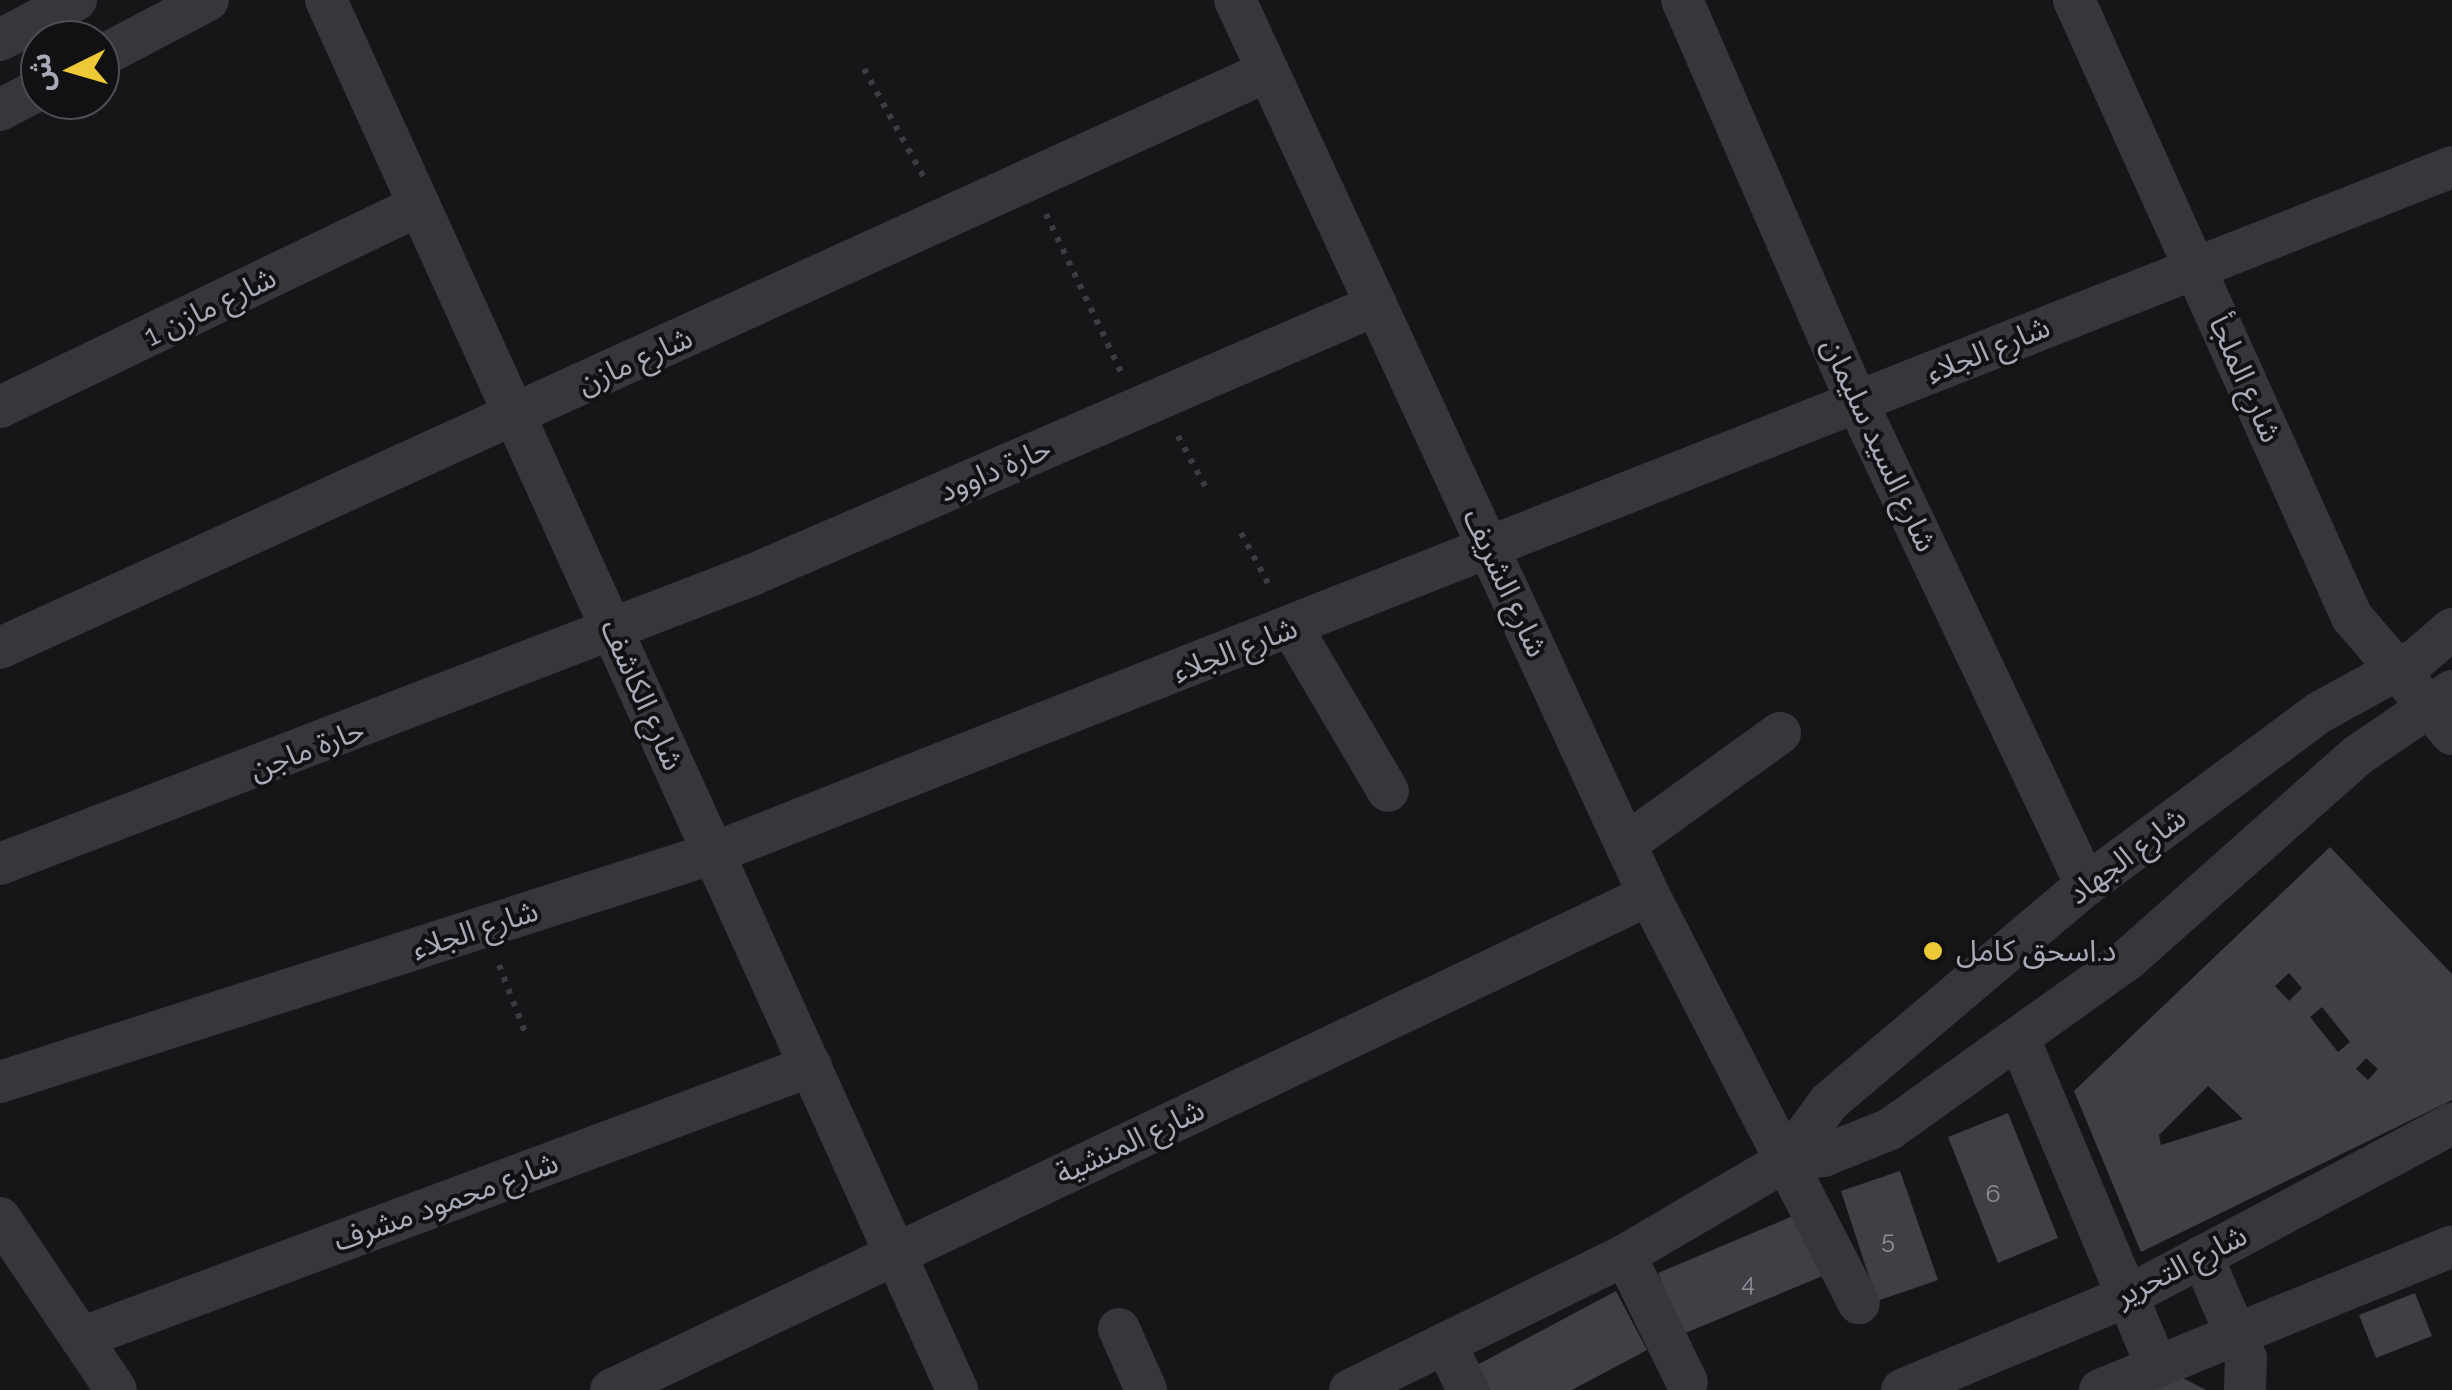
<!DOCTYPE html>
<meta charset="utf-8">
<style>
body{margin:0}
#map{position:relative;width:2452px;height:1390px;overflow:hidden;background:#161517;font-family:Raleway,"Noto Sans Arabic",sans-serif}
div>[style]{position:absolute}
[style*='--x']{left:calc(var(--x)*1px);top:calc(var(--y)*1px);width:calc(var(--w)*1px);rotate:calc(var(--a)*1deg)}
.building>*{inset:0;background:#403f44}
.path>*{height:6px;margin-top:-3px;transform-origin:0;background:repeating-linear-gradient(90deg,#3c3d43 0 5px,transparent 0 13px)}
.minor>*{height:42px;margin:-21px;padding:0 21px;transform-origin:21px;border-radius:21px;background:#36373c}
.dots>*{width:28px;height:28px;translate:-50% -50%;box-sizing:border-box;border:5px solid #111012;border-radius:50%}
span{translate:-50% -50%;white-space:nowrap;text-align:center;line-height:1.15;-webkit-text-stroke:8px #111012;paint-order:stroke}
.number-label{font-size:25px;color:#8d8f9a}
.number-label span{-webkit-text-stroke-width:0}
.street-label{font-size:30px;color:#a7aab7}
.poi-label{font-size:30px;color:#a7aab7}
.left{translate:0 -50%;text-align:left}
.north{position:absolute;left:20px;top:20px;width:100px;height:100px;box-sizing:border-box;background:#111012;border:2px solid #4d4e54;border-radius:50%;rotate:265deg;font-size:28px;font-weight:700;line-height:40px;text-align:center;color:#a7aab7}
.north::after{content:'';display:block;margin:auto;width:35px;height:45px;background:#eec937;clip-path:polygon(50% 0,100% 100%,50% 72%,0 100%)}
</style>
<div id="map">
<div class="building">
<div style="clip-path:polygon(evenodd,2330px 847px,2452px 974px,2452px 1100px,2141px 1252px,2074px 1091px,2330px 847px,2289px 973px,2302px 988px,2289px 1001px,2275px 986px,2289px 973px,2330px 847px,2322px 1007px,2350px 1042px,2338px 1052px,2310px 1017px,2322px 1007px,2330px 847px,2366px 1058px,2378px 1069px,2368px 1080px,2356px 1069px,2366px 1058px,2330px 847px,2208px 1086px,2243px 1119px,2161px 1145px,2159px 1135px,2208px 1086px)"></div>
<div style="clip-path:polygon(2008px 1113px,2058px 1238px,1998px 1263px,1948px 1137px)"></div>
<div style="clip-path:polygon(1900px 1171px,1938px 1280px,1877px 1301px,1841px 1191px)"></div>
<div style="clip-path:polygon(1800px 1213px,1825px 1275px,1683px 1334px,1658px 1273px)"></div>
<div style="clip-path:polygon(1616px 1291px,1647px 1350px,1572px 1390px,1490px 1390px,1477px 1365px)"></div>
<div style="clip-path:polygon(2415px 1293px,2432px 1336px,2376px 1358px,2359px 1315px)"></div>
<div style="clip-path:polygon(2155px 1364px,2206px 1390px,2142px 1390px)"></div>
</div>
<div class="path">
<div style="--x:864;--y:69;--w:130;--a:61.1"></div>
<div style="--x:1046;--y:214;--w:177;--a:64.6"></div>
<div style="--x:1178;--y:436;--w:57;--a:61.6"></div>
<div style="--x:1241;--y:533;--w:64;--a:61.8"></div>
<div style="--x:499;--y:965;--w:72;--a:68.8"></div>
</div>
<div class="minor">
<div style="--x:326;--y:0;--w:1527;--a:65.58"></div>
<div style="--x:1235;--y:0;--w:986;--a:65.18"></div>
<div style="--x:1649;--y:895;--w:459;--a:62.8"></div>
<div style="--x:1682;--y:0;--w:438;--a:66.5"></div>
<div style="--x:1857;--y:402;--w:535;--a:64.63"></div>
<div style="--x:2074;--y:0;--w:677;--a:65.75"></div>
<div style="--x:2352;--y:617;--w:154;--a:49.5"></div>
<div style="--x:0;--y:40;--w:86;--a:-27.8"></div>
<div style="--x:100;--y:57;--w:122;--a:-27.8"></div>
<div style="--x:0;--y:110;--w:45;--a:-27.7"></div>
<div style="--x:0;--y:407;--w:465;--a:-25.7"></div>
<div style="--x:1292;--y:628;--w:189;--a:59.5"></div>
<div style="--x:0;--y:648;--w:1393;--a:-24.47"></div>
<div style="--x:1626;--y:844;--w:190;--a:-35.8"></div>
<div style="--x:0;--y:864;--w:806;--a:-21.02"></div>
<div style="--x:752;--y:575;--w:680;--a:-23.4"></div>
<div style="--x:2020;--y:1041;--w:354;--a:67.2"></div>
<div style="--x:0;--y:1082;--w:750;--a:-17.78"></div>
<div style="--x:714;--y:853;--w:1868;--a:-21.54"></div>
<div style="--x:1787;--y:1160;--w:72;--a:-54.1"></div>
<div style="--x:1829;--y:1102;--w:336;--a:-40.2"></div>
<div style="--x:2086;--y:885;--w:291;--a:-36.5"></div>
<div style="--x:2320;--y:712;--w:111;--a:-28.7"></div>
<div style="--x:2417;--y:659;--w:46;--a:-40.6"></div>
<div style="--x:0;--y:1218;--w:207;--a:56"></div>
<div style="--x:1625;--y:1255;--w:141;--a:64"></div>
<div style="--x:2202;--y:1256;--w:111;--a:66.7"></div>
<div style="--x:2246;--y:1358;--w:32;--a:92"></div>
<div style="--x:1119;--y:1329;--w:67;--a:66.1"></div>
<div style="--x:81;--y:1338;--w:779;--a:-20.44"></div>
<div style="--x:1446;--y:1345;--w:50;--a:63.9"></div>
<div style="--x:611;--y:1390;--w:1150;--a:-25.5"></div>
<div style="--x:1350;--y:1390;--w:306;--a:-26.1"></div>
<div style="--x:1625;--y:1255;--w:188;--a:-30.4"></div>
<div style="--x:1787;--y:1160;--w:36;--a:-6"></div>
<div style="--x:1823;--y:1156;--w:72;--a:-21.9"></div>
<div style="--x:1890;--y:1129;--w:291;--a:-35.5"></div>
<div style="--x:2127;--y:960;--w:309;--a:-41.6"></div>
<div style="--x:2358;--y:755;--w:114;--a:-34.2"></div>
<div style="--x:1902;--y:1390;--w:245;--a:-22.6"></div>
<div style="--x:2128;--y:1296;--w:367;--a:-28"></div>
<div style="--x:2100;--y:1390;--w:380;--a:-22.2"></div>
</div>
<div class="dots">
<div style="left:1933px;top:951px;background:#eec937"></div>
</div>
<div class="number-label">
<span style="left:1993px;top:1193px">6</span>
<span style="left:1888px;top:1239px">5</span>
<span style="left:1748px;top:1282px">4</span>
</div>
<div class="street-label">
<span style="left:210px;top:307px;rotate:-26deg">شارع مازن 1</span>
<span style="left:1988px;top:350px;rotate:-22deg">شارع الجلاء</span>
<span style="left:635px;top:361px;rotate:-24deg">شارع مازن</span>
<span style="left:2245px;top:379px;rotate:66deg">شارع الملجأ</span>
<span style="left:1879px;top:445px;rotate:65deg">شارع السيد سليمان</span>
<span style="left:995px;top:470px;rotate:-23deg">حارة داوود</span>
<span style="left:1505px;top:583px;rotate:65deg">شارع الشريف</span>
<span style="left:1235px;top:650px;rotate:-21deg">شارع الجلاء</span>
<span style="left:642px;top:695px;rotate:66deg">شارع الكاشف</span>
<span style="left:307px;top:750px;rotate:-21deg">حارة ماجن</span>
<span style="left:2127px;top:856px;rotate:-37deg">شارع الجهاد</span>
<span style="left:475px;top:930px;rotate:-18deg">شارع الجلاء</span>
<span style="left:1130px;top:1142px;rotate:-25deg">شارع المنشية</span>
<span style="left:446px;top:1202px;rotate:-20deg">شارع محمود مشرف</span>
<span style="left:2181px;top:1266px;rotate:-27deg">شارع التحرير</span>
</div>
<div class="poi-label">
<span class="left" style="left:1956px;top:951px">د.اسحق كامل</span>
</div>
<div class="north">ش</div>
</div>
